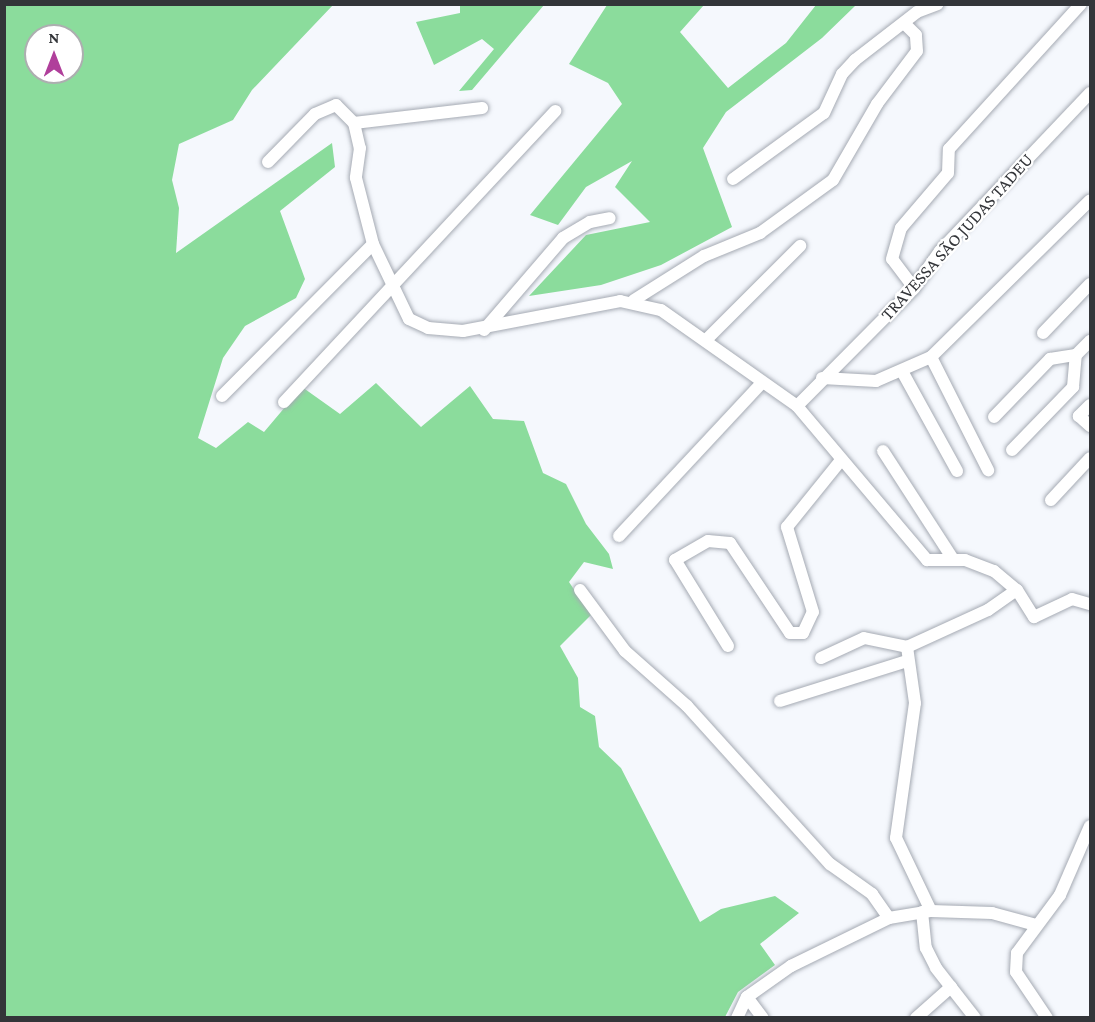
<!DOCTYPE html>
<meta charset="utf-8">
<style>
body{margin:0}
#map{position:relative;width:1095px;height:1022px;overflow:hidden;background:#f5f8fd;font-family:"Crimson Pro",serif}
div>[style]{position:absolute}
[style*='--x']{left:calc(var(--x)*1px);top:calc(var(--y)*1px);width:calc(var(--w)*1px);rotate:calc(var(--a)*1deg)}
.green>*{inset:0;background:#8bdc9c}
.roads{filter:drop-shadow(0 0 2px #a5aab3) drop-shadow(0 0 2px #a5aab3)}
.minor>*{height:12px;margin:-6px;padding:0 6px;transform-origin:6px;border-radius:6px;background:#fff}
span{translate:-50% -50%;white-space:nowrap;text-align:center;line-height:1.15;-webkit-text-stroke:4.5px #fff;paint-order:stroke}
.street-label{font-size:18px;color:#333539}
.frame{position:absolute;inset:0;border:6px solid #333539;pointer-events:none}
.north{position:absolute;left:24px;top:24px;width:60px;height:60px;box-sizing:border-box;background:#fff;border:2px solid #adaeb0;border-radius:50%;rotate:0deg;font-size:16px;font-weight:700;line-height:24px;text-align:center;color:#333539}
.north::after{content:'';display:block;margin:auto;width:21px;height:27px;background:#b03f9b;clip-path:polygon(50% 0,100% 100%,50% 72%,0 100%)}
</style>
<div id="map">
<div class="green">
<div style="clip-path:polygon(evenodd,5px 5px,333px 5px,252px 90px,233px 120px,179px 144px,172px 180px,179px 208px,176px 253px,332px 143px,335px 167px,280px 211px,305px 279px,296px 298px,245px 326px,223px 358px,198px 438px,216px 448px,248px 422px,264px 432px,302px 387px,340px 414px,376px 383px,421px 427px,470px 386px,493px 419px,524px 421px,543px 473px,566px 484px,586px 524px,609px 554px,613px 569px,584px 562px,569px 582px,591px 615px,560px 646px,578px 678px,580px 707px,595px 716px,599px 747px,621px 768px,700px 922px,721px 909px,775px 896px,799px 913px,760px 944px,775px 965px,738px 992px,725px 1017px,5px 1018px,5px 5px,36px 36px,72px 36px,72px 72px,36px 72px,36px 36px)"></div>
<div style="clip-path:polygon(460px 5px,544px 5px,472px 90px,459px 91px,494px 49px,482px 39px,434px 65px,416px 22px,460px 13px)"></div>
<div style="clip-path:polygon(607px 5px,704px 5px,680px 32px,728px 88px,786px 43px,816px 5px,856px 5px,822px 38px,726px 112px,703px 148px,732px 227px,661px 265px,601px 285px,529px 296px,586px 235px,650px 222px,615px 187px,632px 161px,586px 187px,558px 225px,530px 215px,622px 104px,608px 83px,569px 64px)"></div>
</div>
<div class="roads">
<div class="minor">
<div style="--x:354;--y:123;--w:129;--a:-6.7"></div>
<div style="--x:268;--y:162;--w:67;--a:-45.6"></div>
<div style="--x:315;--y:114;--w:23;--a:-23"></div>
<div style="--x:336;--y:105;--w:25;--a:45"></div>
<div style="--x:354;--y:123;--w:26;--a:77"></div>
<div style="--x:360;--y:148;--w:30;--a:98"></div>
<div style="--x:356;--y:178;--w:68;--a:75.6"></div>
<div style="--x:373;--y:244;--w:83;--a:64.4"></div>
<div style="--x:409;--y:319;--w:21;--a:25"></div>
<div style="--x:428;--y:328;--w:35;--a:5"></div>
<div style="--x:463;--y:331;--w:160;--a:-10.8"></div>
<div style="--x:620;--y:301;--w:42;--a:12.4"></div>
<div style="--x:661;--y:310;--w:166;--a:35.2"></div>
<div style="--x:797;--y:406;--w:202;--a:49.8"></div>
<div style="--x:927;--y:560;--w:38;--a:0"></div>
<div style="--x:965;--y:560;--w:31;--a:21"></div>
<div style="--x:994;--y:571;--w:30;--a:40"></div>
<div style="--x:1017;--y:590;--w:32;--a:58"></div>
<div style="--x:1034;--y:617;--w:42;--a:-25.3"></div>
<div style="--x:1072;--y:599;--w:19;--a:16"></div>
<div style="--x:733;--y:179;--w:112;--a:-36"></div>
<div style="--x:824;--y:113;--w:43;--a:-65.2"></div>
<div style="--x:842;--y:74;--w:19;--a:-47"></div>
<div style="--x:855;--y:60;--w:78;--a:-37.7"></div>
<div style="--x:917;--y:12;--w:22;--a:-21"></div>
<div style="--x:914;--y:288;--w:36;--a:-127"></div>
<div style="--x:892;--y:259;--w:32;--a:-74"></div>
<div style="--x:901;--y:228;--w:72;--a:-49.5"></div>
<div style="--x:948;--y:173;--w:24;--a:-88"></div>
<div style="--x:949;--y:149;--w:196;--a:-47.7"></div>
<div style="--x:634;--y:300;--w:83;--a:-32.2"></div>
<div style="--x:704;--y:256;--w:61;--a:-22.3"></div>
<div style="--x:760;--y:233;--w:90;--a:-36"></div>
<div style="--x:833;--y:180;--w:88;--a:-59.9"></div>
<div style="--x:877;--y:104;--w:66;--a:-53"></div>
<div style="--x:917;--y:51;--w:16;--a:-94"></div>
<div style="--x:916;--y:35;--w:16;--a:-135"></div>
<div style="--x:484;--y:330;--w:121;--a:-49.3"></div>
<div style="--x:563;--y:238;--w:31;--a:-31"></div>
<div style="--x:590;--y:222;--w:20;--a:-11"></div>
<div style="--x:1043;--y:333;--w:68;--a:-46.2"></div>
<div style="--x:707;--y:339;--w:132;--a:-45"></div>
<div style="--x:1076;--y:355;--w:20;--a:-45"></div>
<div style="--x:931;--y:357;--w:127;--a:63.2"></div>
<div style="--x:903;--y:373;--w:112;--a:61.1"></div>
<div style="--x:822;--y:378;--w:54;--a:3.2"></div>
<div style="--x:876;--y:381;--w:60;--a:-23.6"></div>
<div style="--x:931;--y:357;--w:223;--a:-44.6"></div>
<div style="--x:222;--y:396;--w:214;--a:-45.2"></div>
<div style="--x:284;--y:402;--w:398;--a:-47"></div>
<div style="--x:1090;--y:405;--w:16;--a:135"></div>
<div style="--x:1079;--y:416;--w:15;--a:42"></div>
<div style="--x:797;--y:406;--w:166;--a:-45.2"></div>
<div style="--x:914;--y:288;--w:45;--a:-54.9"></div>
<div style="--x:940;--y:251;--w:218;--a:-46.5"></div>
<div style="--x:994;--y:417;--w:81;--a:-46"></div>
<div style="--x:1050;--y:359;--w:26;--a:-9"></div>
<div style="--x:1012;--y:450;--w:88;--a:-45.9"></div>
<div style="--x:1073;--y:387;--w:32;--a:-85"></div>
<div style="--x:883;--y:451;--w:129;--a:57.1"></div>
<div style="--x:1051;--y:500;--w:57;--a:-47.1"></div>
<div style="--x:619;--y:536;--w:207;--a:-47"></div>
<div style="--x:580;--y:590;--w:76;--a:53.6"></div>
<div style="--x:625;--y:651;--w:83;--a:41.6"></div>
<div style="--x:687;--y:706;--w:213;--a:47.9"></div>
<div style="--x:830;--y:864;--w:52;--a:35.5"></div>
<div style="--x:872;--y:894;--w:29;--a:55"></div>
<div style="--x:728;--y:646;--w:101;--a:-121.6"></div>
<div style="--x:675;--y:560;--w:38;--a:-30"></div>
<div style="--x:708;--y:541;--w:22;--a:5"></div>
<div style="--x:730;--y:543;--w:108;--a:56.3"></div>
<div style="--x:790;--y:633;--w:13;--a:0"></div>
<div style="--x:803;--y:633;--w:23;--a:-65"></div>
<div style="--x:813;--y:612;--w:89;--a:-107"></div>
<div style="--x:787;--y:527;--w:86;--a:-51.1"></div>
<div style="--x:821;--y:658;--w:47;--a:-24.9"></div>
<div style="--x:864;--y:638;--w:44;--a:11.8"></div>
<div style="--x:780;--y:701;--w:133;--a:-17.5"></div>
<div style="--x:931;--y:911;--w:81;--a:-115.6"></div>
<div style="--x:896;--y:838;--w:136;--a:-82"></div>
<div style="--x:915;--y:703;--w:57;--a:-98.1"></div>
<div style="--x:907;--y:647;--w:89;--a:-24.6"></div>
<div style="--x:988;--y:610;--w:35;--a:-35"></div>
<div style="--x:922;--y:912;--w:36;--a:84"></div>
<div style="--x:926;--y:948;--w:22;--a:63"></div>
<div style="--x:936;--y:968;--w:63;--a:52"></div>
<div style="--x:747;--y:997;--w:26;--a:53"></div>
<div style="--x:737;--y:1018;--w:23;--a:-65"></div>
<div style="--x:747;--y:997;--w:54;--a:-35.2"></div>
<div style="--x:791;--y:966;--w:109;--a:-26.1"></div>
<div style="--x:889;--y:918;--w:43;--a:-9.5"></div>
<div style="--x:931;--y:911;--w:61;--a:1.9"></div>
<div style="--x:992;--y:913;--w:46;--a:15.3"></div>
<div style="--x:916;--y:1018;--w:47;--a:-41.5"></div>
<div style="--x:1047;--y:1018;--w:55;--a:-124"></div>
<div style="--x:1016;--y:972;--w:19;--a:-87"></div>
<div style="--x:1017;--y:953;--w:72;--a:-53.4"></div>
<div style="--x:1060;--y:895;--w:75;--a:-66.5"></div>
</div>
</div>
<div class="street-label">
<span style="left:957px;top:237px;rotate:-48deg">TRAVESSA SÃO JUDAS TADEU</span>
</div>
<div class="frame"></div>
<div class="north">N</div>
</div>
